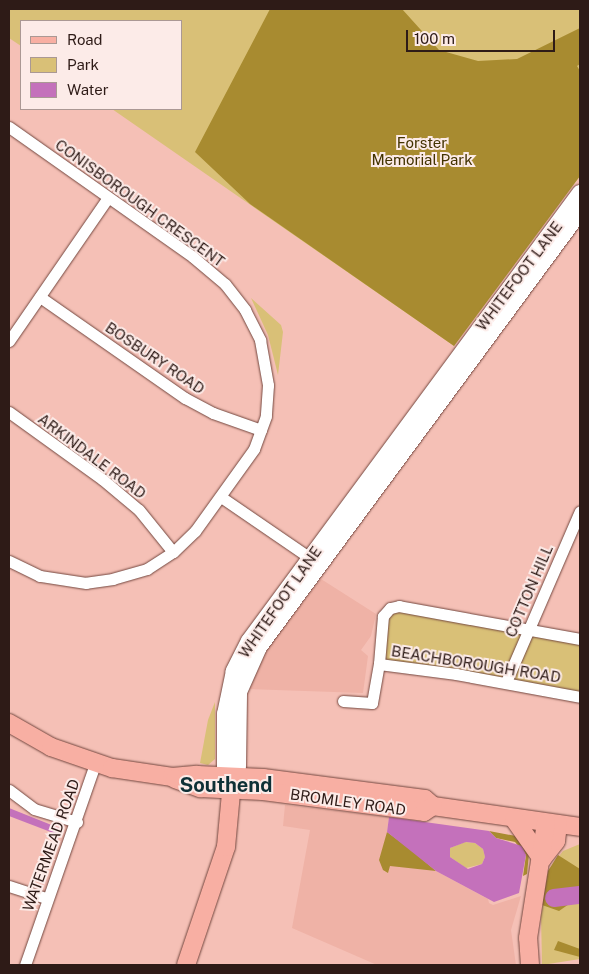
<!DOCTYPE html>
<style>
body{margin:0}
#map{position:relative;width:589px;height:974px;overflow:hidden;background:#f5c0b6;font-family:"Public Sans",sans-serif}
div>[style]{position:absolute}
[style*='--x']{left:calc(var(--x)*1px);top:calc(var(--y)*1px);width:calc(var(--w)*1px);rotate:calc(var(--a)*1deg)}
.built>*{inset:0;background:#efb2a6}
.green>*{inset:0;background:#d9c077}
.forest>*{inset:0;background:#a88b30}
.water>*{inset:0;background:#c471bb}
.river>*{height:18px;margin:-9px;padding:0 9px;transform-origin:9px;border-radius:9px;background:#c471bb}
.roads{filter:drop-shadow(0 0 1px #73473f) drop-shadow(0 0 1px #73473f)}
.street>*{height:11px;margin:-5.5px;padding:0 5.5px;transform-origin:5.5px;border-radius:5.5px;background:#fff}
.secondary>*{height:16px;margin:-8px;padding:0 8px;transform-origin:8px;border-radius:8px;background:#fff}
.primary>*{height:18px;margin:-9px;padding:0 9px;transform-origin:9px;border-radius:9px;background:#f8afa3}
span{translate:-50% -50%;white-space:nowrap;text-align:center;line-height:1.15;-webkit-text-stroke:4px #fcebe8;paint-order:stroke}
.park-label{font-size:15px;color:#433300}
.street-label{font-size:15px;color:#2e1b17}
.district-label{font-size:20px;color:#0e3036;font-weight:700}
.frame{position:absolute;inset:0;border:10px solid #2e1b17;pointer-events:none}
.legend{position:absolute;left:20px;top:20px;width:162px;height:90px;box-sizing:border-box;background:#fcebe8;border:1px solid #aa9894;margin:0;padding:6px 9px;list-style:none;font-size:15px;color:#2e1b17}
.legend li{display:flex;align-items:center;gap:10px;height:25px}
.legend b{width:25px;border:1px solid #aa9894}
.scale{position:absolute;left:406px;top:30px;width:149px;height:22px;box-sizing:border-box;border:2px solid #2e1b17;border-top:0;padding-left:6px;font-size:15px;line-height:18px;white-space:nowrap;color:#2e1b17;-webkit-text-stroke:4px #fcebe8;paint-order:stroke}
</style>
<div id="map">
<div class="built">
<div style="clip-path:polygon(321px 579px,376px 614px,371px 636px,361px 650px,368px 656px,363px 693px,248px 689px,263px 654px)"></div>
<div style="clip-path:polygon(285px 805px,389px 817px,387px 832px,436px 871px,488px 899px,489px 903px,493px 905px,521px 896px,511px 930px,516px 965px,377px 965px,292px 928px,310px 830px,283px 826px)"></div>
</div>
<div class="green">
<div style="clip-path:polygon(9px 9px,580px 9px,580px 176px,454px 346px,112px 109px,181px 109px,181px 21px,21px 21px,21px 46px,9px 38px)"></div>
<div style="clip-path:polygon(251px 298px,281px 325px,283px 332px,278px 375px,268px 335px)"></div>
<div style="clip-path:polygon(397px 610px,580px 643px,580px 693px,385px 662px,389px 614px)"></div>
<div style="clip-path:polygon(215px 702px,215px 759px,208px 765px,200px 763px,208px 720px)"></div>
<div style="clip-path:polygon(465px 842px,475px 843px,483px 849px,485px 857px,482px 864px,466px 868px,450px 857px,450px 848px)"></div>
<div style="clip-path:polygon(580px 844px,580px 959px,542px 965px,541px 915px,548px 871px,563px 851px)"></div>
</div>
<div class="forest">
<div style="clip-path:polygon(270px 9px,402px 9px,439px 50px,478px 61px,517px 59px,580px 28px,580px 64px,577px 66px,580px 71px,580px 176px,454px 346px,250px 204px,195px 152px)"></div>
<div style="clip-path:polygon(489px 831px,516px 836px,529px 854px,527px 874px,523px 876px,526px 855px,515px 842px,496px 838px)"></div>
<div style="clip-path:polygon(387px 832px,410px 849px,436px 871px,390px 866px,388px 873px,383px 870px,379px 860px)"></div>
<div style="clip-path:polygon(558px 855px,580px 869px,580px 902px,572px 902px,559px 911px,542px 905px,548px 871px)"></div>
<div style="clip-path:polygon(558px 941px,580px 949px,580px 957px,554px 950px)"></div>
</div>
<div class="water">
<div style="clip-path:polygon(9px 808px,59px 828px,56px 834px,9px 816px)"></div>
<div style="clip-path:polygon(evenodd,389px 817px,489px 831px,496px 838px,522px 846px,526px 855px,519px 893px,494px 902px,436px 871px,387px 832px,389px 817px,466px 842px,475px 843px,483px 849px,485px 857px,482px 864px,468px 869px,450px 857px,450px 848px,466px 842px)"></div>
</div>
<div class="river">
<div style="--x:554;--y:898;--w:26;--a:-7"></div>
</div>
<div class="roads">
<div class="street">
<div style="--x:9;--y:127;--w:225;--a:35.2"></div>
<div style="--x:193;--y:257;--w:42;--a:40.2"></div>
<div style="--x:225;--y:284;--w:33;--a:52"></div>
<div style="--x:245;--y:310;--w:34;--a:63"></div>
<div style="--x:260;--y:340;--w:46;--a:79.9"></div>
<div style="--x:268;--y:385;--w:31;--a:94"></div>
<div style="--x:266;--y:416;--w:35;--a:110"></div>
<div style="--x:254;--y:449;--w:101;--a:125.7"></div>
<div style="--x:195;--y:531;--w:30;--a:136"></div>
<div style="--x:173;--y:552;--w:31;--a:147"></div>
<div style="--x:147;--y:569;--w:35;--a:164"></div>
<div style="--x:113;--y:579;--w:27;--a:172"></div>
<div style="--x:86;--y:583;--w:47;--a:-171.3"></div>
<div style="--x:40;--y:576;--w:34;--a:-154"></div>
<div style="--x:40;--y:297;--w:177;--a:34.9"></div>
<div style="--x:185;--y:398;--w:32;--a:28"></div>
<div style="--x:213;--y:413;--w:51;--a:19.5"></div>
<div style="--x:9;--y:341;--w:173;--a:-55.4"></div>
<div style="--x:9;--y:412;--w:115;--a:35.8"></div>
<div style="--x:102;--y:479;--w:48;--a:40"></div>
<div style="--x:139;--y:510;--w:54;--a:51"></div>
<div style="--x:221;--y:497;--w:115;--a:34.4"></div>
<div style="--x:580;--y:639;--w:184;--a:-169.7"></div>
<div style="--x:399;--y:606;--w:9;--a:167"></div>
<div style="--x:390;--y:608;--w:11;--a:131"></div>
<div style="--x:383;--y:616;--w:48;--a:94.8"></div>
<div style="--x:379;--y:664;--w:78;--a:7.4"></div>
<div style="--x:456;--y:674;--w:126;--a:10.5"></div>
<div style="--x:506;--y:682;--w:186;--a:-66.6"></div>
<div style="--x:343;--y:701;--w:29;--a:4"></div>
<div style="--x:372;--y:703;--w:40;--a:-80"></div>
<div style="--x:9;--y:790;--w:31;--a:37"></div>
<div style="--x:34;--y:809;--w:45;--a:16.8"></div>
<div style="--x:9;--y:886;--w:40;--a:18"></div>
<div style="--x:25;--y:965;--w:213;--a:-70.8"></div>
</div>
<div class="secondary">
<div style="--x:580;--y:193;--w:557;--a:126.46"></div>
<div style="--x:249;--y:641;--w:34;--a:117"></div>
<div style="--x:234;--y:671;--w:44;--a:101.8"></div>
<div style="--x:225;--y:714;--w:53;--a:90"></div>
<div style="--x:225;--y:767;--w:11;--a:56"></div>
<div style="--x:231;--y:776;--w:12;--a:-55"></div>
<div style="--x:238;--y:766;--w:74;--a:-89.2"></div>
<div style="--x:239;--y:692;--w:49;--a:-66"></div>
<div style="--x:259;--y:647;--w:541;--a:-53.58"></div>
</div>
<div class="primary">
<div style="--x:9;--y:723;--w:48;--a:29.7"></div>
<div style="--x:51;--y:747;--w:65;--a:19"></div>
<div style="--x:112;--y:768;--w:61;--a:8.5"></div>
<div style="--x:172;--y:777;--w:25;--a:-5"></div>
<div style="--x:197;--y:775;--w:66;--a:2.6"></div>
<div style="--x:263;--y:778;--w:163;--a:7.4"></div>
<div style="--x:425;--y:799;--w:11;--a:41"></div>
<div style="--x:433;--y:806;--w:148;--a:8.1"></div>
<div style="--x:175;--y:779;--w:27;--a:20"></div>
<div style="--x:200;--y:788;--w:63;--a:2.7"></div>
<div style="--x:263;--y:791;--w:162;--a:7.4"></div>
<div style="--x:424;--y:812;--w:11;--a:-34"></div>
<div style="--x:514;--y:819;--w:49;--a:55"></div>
<div style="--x:542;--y:859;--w:23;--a:-52"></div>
<div style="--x:556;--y:841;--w:17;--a:-83"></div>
<div style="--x:186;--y:965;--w:125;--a:-71.3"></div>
<div style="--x:226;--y:847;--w:65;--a:-84.7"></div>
<div style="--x:530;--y:965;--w:27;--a:-94"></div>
<div style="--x:528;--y:938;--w:116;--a:-81.1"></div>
</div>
</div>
<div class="park-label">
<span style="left:422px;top:151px">Forster<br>Memorial Park</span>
</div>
<div class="street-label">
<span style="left:140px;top:203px;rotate:36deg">CONISBOROUGH CRESCENT</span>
<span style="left:519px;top:276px;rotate:-53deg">WHITEFOOT LANE</span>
<span style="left:155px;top:358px;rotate:34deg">BOSBURY ROAD</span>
<span style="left:92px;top:456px;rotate:37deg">ARKINDALE ROAD</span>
<span style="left:529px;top:591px;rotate:-67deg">COTTON HILL</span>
<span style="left:280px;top:602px;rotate:-55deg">WHITEFOOT LANE</span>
<span style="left:476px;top:664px;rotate:9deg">BEACHBOROUGH ROAD</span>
<span style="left:348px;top:802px;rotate:8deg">BROMLEY ROAD</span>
<span style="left:51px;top:845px;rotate:-70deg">WATERMEAD ROAD</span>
</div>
<div class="district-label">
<span style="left:226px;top:785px">Southend</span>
</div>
<div class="frame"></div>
<ul class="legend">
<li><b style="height:6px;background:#f8afa3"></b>Road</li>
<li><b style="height:14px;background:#d9c077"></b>Park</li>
<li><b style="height:14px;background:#c471bb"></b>Water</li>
</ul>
<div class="scale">100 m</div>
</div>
